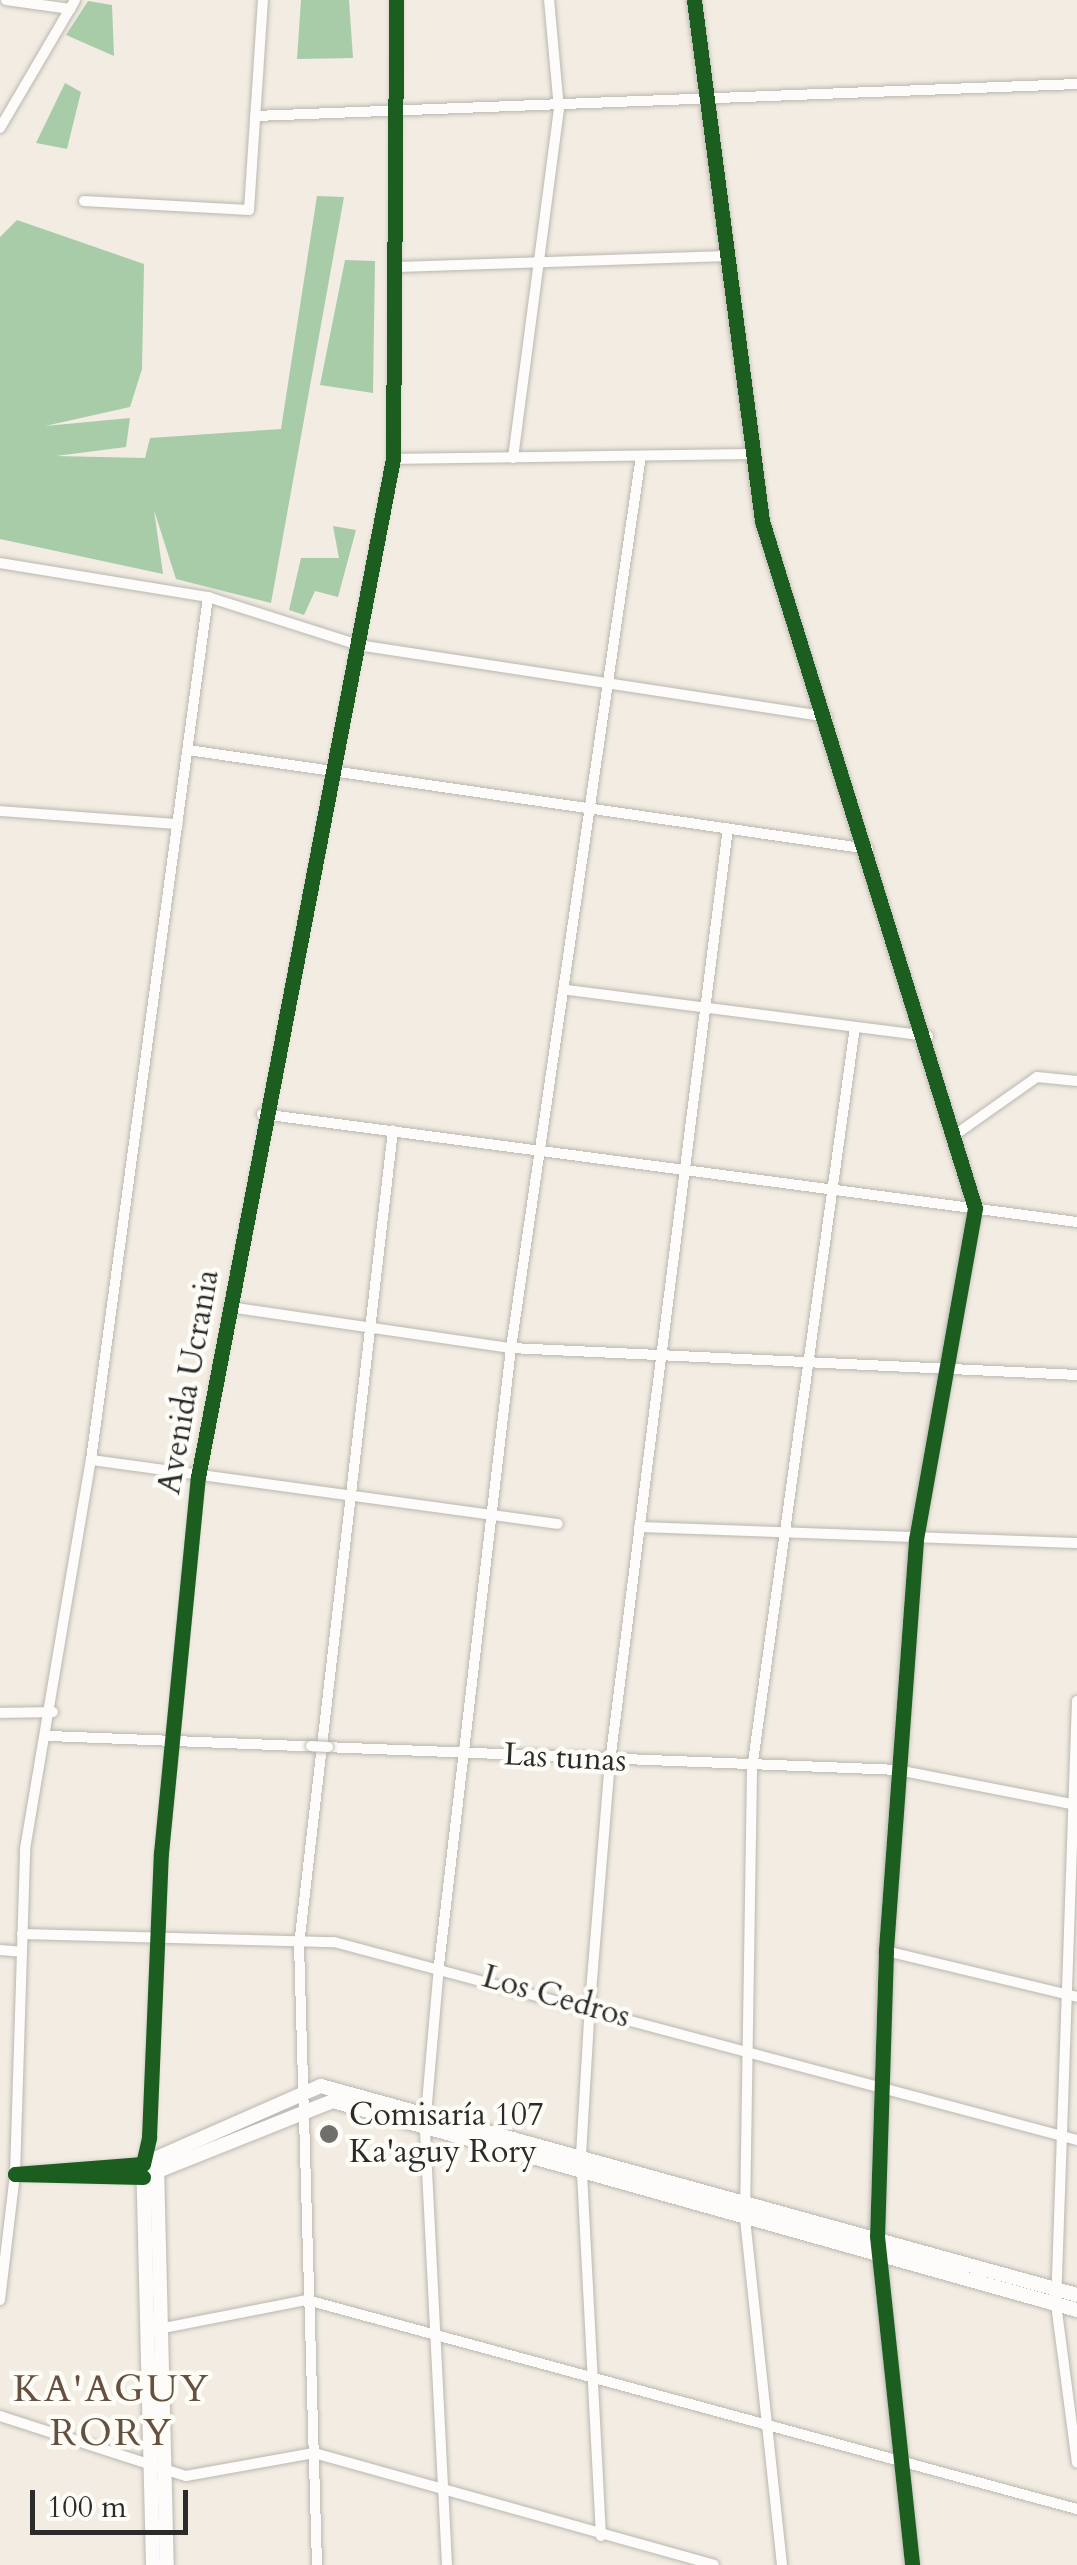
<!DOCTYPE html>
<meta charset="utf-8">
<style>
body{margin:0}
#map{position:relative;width:1077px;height:2565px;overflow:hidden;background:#f2ece2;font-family:Cardo,serif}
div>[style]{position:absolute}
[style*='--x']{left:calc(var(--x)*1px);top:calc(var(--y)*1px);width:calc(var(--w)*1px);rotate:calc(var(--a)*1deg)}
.forest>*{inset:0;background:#a8cca8}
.roads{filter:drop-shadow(0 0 2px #bab7b1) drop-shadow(0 0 2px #bab7b1)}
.street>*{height:10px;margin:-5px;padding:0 5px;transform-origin:5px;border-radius:5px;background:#fdfcfb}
.secondary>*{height:14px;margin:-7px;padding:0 7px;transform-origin:7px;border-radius:7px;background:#fdfcfb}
.bridges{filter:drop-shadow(0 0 2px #bab7b1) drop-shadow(0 0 2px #bab7b1)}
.street-bridge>*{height:10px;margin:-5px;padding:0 5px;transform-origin:5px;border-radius:5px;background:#fdfcfb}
.cycleway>*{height:15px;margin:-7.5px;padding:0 7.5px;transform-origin:7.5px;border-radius:7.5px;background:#1b5e20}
.dots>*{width:28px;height:28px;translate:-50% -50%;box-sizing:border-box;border:5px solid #fdfcf7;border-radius:50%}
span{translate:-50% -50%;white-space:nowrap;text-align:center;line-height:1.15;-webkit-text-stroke:9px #fdfcf7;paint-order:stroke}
.street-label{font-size:32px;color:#2b2b2b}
.poi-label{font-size:32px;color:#2b2b2b}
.left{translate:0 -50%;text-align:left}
.quarter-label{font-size:38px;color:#66503f;letter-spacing:2.5px}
.scale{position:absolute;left:30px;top:2490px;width:158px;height:45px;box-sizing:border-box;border:5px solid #2b2b2b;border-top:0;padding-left:12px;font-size:30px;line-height:35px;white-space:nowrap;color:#2b2b2b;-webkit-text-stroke:8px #fdfcf7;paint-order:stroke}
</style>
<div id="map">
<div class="forest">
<div style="clip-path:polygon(301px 0,349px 0,353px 58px,297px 59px)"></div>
<div style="clip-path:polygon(88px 1px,112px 5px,114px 56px,66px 35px)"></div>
<div style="clip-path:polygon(65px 83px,81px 92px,67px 149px,36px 143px)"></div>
<div style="clip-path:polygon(317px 196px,344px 197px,271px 603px,176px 579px,154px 510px,163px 574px,0 539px,0 237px,17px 220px,144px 264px,142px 369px,130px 407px,45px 426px,130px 418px,126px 447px,56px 456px,145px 458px,150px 438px,281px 429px)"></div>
<div style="clip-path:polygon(345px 260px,375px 261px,373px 393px,320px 385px)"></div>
<div style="clip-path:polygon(333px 526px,356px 530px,338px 597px,315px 591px,304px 615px,289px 610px,301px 558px,339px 558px)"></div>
</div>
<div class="roads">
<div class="street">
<div style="--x:6;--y:0;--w:65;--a:8"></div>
<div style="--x:255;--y:116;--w:823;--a:-2.23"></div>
<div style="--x:0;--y:128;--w:148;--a:-59.6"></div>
<div style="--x:84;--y:201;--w:165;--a:3.1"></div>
<div style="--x:249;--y:210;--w:210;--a:-86.2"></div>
<div style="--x:396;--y:267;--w:326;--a:-1.9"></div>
<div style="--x:513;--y:458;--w:352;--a:-82.5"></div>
<div style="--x:559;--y:109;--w:109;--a:-95.2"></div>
<div style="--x:393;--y:459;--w:355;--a:-0.8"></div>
<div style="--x:0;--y:563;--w:211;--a:9.3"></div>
<div style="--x:208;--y:597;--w:157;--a:17.7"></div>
<div style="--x:358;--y:645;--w:474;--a:8.7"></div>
<div style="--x:188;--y:750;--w:687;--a:8.28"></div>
<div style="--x:0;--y:811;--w:178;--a:4.2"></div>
<div style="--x:568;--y:990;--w:363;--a:7.3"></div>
<div style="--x:262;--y:1114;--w:822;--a:7.55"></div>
<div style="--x:959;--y:1132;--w:95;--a:-35.2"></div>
<div style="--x:1037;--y:1077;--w:40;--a:5.7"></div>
<div style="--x:229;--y:1307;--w:285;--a:8.3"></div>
<div style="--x:511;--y:1348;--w:567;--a:2.73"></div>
<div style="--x:91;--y:1460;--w:471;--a:7.8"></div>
<div style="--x:639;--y:1527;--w:438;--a:2.1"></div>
<div style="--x:1077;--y:1701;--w:603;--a:91.99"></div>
<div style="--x:1056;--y:2304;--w:160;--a:82.5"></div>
<div style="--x:0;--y:1713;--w:53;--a:-1.1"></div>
<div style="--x:49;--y:1736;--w:850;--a:2.29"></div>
<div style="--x:898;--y:1770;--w:182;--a:11.1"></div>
<div style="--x:22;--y:1934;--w:312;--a:1.5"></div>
<div style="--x:334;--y:1942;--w:769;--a:14.92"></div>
<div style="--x:0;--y:1950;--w:21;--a:5"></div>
<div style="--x:886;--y:1951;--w:196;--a:13.5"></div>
<div style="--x:143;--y:2177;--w:128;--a:-178.7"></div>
<div style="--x:15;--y:2174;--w:128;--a:-4.5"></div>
<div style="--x:143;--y:2164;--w:28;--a:-77"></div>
<div style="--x:149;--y:2137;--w:284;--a:-87.6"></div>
<div style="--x:161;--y:1853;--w:378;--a:-84.4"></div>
<div style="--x:198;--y:1477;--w:1037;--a:-79.16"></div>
<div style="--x:393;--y:459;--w:459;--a:-89.6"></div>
<div style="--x:0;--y:2300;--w:127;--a:-83.2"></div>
<div style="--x:15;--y:2174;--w:325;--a:-88.2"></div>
<div style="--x:25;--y:1849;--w:395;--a:-80.4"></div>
<div style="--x:91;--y:1460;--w:871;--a:-82.28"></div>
<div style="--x:159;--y:2329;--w:151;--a:-11.1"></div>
<div style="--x:307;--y:2300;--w:798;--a:15.19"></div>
<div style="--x:0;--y:2416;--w:195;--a:17.9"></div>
<div style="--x:186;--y:2476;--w:130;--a:-10.2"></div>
<div style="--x:314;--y:2453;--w:415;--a:15.6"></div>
<div style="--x:601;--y:2536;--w:382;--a:-93"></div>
<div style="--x:581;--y:2155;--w:151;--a:-86.6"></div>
<div style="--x:590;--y:2004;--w:243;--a:-85.3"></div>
<div style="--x:610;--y:1762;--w:941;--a:-82.8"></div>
<div style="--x:317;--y:2565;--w:620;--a:-91.66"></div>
<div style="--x:299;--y:1945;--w:820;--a:-83.42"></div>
<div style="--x:447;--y:2565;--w:440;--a:-92.9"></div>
<div style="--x:425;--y:2126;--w:162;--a:-85"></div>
<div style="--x:439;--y:1965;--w:621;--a:-83.34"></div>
<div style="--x:511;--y:1348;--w:901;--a:-81.71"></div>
<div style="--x:782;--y:2565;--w:351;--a:-96.1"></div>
<div style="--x:745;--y:2216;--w:447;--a:-89.1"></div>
<div style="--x:752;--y:1769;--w:749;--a:-82.1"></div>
</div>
<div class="secondary">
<div style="--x:694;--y:0;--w:525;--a:82.56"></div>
<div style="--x:762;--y:521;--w:719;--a:72.77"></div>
<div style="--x:975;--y:1208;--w:337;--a:100.1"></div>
<div style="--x:916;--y:1540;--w:412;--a:94.2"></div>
<div style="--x:886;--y:1951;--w:285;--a:91.8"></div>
<div style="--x:877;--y:2236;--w:331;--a:83.9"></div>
<div style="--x:157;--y:2166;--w:399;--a:88.6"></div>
<div style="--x:143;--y:2177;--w:205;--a:-21.8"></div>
<div style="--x:333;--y:2101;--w:773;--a:15.69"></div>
<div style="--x:153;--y:2565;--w:401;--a:-91.4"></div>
<div style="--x:143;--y:2164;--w:194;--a:-23.7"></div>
<div style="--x:321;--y:2086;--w:784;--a:15.45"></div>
</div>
</div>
<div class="bridges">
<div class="street-bridge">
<div style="--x:311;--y:1746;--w:17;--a:3"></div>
</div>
</div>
<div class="cycleway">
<div style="--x:694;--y:0;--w:525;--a:82.56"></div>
<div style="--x:762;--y:521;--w:719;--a:72.77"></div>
<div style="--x:975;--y:1208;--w:337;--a:100.1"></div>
<div style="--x:916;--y:1540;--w:412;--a:94.2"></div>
<div style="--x:886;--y:1951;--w:285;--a:91.8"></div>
<div style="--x:877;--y:2236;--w:331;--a:83.9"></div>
<div style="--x:143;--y:2177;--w:128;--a:-178.7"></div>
<div style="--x:15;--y:2174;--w:128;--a:-4.5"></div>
<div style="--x:143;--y:2164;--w:28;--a:-77"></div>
<div style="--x:149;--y:2137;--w:284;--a:-87.6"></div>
<div style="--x:161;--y:1853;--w:378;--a:-84.4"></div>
<div style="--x:198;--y:1477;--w:1037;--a:-79.16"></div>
<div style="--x:393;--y:459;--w:459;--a:-89.6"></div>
</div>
<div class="dots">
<div style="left:329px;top:2134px;background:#716f6b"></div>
</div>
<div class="street-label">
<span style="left:189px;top:1382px;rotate:-80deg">Avenida Ucrania</span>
<span style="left:565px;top:1758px;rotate:3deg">Las tunas</span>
<span style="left:556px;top:1997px;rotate:16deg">Los Cedros</span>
</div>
<div class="poi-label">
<span class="left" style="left:349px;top:2134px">Comisaría 107<br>Ka'aguy Rory</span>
</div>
<div class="quarter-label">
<span style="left:112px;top:2412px">KA'AGUY<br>RORY</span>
</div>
<div class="scale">100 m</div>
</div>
